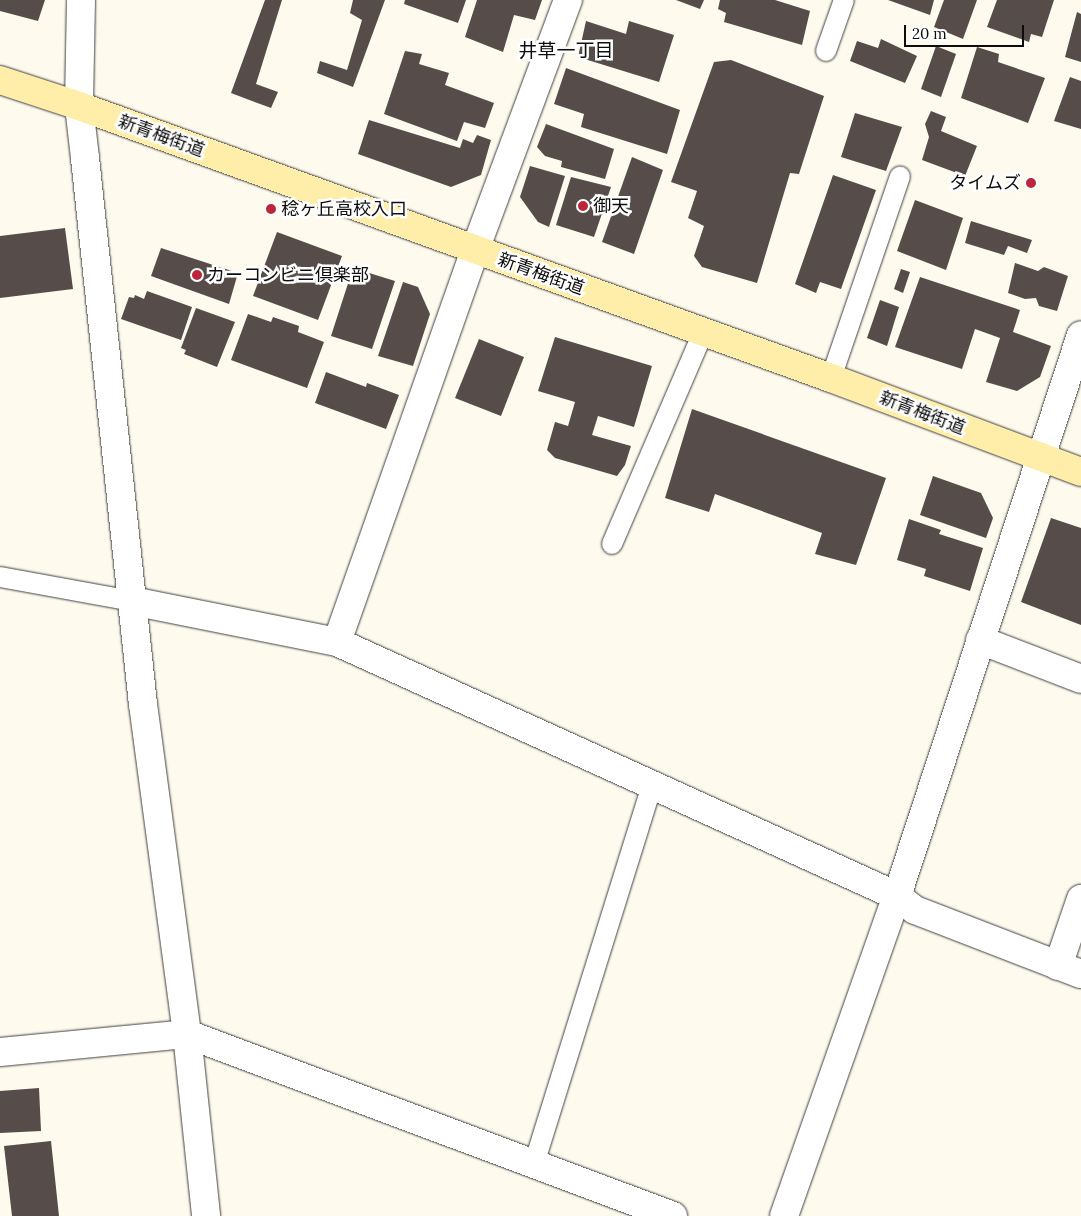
<!DOCTYPE html>
<meta charset="utf-8">
<style>
body{margin:0}
#map{position:relative;width:1081px;height:1216px;overflow:hidden;background:#fffaee;font-family:Lora,"Noto Sans JP",serif}
div>[style]{position:absolute}
[style*='--x']{left:calc(var(--x)*1px);top:calc(var(--y)*1px);width:calc(var(--w)*1px);rotate:calc(var(--a)*1deg)}
.building>*{inset:0;background:#564d4a}
.roads{filter:drop-shadow(0 0 1px #404040) drop-shadow(0 0 1px #404040)}
.service>*{height:20px;margin:-10px;padding:0 10px;transform-origin:10px;border-radius:10px;background:#fff}
.minor>*{height:28px;margin:-14px;padding:0 14px;transform-origin:14px;border-radius:14px;background:#fff}
.secondary>*{height:28px;margin:-14px;padding:0 14px;transform-origin:14px;border-radius:14px;background:#ffeea9}
.dots>*{width:14px;height:14px;translate:-50% -50%;box-sizing:border-box;border:2px solid #fff;border-radius:50%}
span{translate:-50% -50%;white-space:nowrap;text-align:center;line-height:1.15;-webkit-text-stroke:5px #fff;paint-order:stroke}
.street-label{font-size:18px;color:#0d0d0d}
.poi-label{font-size:18px;color:#0d0d0d}
.right{translate:-100% -50%;text-align:right}
.left{translate:0 -50%;text-align:left}
.neighbourhood-label{font-size:19px;color:#0d0d0d}
.scale{position:absolute;left:904px;top:25px;width:120px;height:22px;box-sizing:border-box;border:2px solid #0d0d0d;border-top:0;padding-left:6px;font-size:15px;line-height:18px;white-space:nowrap;color:#0d0d0d;-webkit-text-stroke:4px #fff;paint-order:stroke}
</style>
<div id="map">
<div class="building">
<div style="clip-path:polygon(0 0,45px 0,38px 21px,0 11px)"></div>
<div style="clip-path:polygon(265px 0,282px 0,256px 84px,278px 92px,271px 108px,231px 93px)"></div>
<div style="clip-path:polygon(353px 0,385px 0,353px 87px,317px 73px,320px 61px,347px 70px,362px 20px,350px 13px)"></div>
<div style="clip-path:polygon(405px 0,466px 0,458px 23px,404px 4px)"></div>
<div style="clip-path:polygon(477px 0,542px 0,535px 20px,514px 15px,503px 52px,465px 37px)"></div>
<div style="clip-path:polygon(676px 0,704px 0,700px 9px)"></div>
<div style="clip-path:polygon(720px 0,775px 0,810px 11px,802px 45px,724px 22px,726px 13px,718px 9px)"></div>
<div style="clip-path:polygon(888px 0,934px 0,930px 15px)"></div>
<div style="clip-path:polygon(944px 0,977px 0,963px 39px,934px 27px)"></div>
<div style="clip-path:polygon(997px 0,1054px 0,1042px 37px,1031px 34px,1029px 42px,987px 27px)"></div>
<div style="clip-path:polygon(1077px 12px,1081px 14px,1081px 62px,1065px 57px)"></div>
<div style="clip-path:polygon(586px 21px,626px 34px,629px 21px,674px 35px,659px 82px,578px 57px)"></div>
<div style="clip-path:polygon(881px 39px,917px 56px,905px 83px,850px 61px,857px 41px,878px 48px)"></div>
<div style="clip-path:polygon(936px 46px,956px 54px,941px 97px,921px 89px)"></div>
<div style="clip-path:polygon(977px 47px,999px 54px,998px 62px,1045px 78px,1028px 123px,961px 98px)"></div>
<div style="clip-path:polygon(405px 51px,422px 54px,419px 64px,449px 73px,445px 85px,494px 103px,485px 128px,464px 122px,457px 141px,384px 114px)"></div>
<div style="clip-path:polygon(731px 60px,824px 96px,799px 174px,790px 173px,757px 283px,702px 267px,694px 256px,704px 226px,688px 218px,697px 191px,671px 182px,714px 62px)"></div>
<div style="clip-path:polygon(566px 68px,680px 110px,667px 154px,581px 127px,584px 114px,554px 104px)"></div>
<div style="clip-path:polygon(1070px 77px,1081px 81px,1081px 129px,1054px 121px)"></div>
<div style="clip-path:polygon(931px 111px,946px 117px,941px 131px,977px 146px,965px 176px,922px 160px,929px 137px,925px 124px)"></div>
<div style="clip-path:polygon(855px 113px,902px 127px,886px 171px,841px 157px)"></div>
<div style="clip-path:polygon(369px 120px,460px 148px,463px 139px,473px 143px,477px 135px,491px 140px,481px 175px,451px 187px,358px 154px)"></div>
<div style="clip-path:polygon(546px 124px,614px 149px,605px 179px,561px 167px,562px 161px,545px 156px,537px 147px)"></div>
<div style="clip-path:polygon(632px 157px,663px 170px,634px 254px,602px 242px)"></div>
<div style="clip-path:polygon(530px 166px,565px 176px,549px 227px,538px 222px,520px 197px)"></div>
<div style="clip-path:polygon(833px 175px,876px 190px,841px 289px,820px 282px,816px 293px,795px 284px)"></div>
<div style="clip-path:polygon(571px 177px,611px 187px,594px 237px,556px 225px)"></div>
<div style="clip-path:polygon(915px 200px,963px 218px,946px 270px,897px 251px)"></div>
<div style="clip-path:polygon(971px 221px,1032px 240px,1027px 253px,1008px 246px,1004px 255px,965px 243px)"></div>
<div style="clip-path:polygon(65px 228px,73px 289px,0 298px,0 236px)"></div>
<div style="clip-path:polygon(277px 232px,342px 256px,318px 320px,253px 296px)"></div>
<div style="clip-path:polygon(161px 248px,238px 273px,229px 304px,151px 276px)"></div>
<div style="clip-path:polygon(1015px 263px,1038px 271px,1044px 267px,1068px 276px,1057px 311px,1039px 306px,1036px 298px,1025px 299px,1008px 293px)"></div>
<div style="clip-path:polygon(353px 268px,395px 281px,372px 349px,331px 336px)"></div>
<div style="clip-path:polygon(901px 269px,910px 272px,903px 293px,894px 289px)"></div>
<div style="clip-path:polygon(920px 277px,1020px 310px,1013px 332px,1051px 346px,1040px 377px,1017px 391px,986px 382px,1000px 338px,975px 329px,962px 369px,895px 347px)"></div>
<div style="clip-path:polygon(403px 282px,418px 287px,430px 314px,413px 366px,378px 356px)"></div>
<div style="clip-path:polygon(147px 291px,192px 307px,181px 340px,121px 319px,129px 297px,134px 298px,135px 295px,144px 299px)"></div>
<div style="clip-path:polygon(880px 300px,899px 307px,887px 346px,867px 338px)"></div>
<div style="clip-path:polygon(196px 308px,235px 322px,217px 367px,184px 354px,186px 350px,181px 348px)"></div>
<div style="clip-path:polygon(248px 314px,271px 322px,273px 317px,299px 326px,298px 332px,324px 342px,307px 388px,231px 360px)"></div>
<div style="clip-path:polygon(555px 337px,652px 366px,634px 427px,598px 416px,592px 435px,631px 446px,625px 465px,617px 476px,555px 458px,547px 450px,555px 422px,568px 426px,575px 402px,538px 391px)"></div>
<div style="clip-path:polygon(479px 339px,524px 357px,501px 416px,455px 398px)"></div>
<div style="clip-path:polygon(326px 372px,366px 387px,367px 383px,399px 395px,386px 429px,315px 403px)"></div>
<div style="clip-path:polygon(692px 409px,886px 478px,856px 565px,815px 554px,822px 533px,715px 494px,709px 512px,665px 498px)"></div>
<div style="clip-path:polygon(933px 476px,981px 493px,993px 518px,986px 538px,920px 515px)"></div>
<div style="clip-path:polygon(1051px 518px,1081px 528px,1081px 625px,1021px 602px)"></div>
<div style="clip-path:polygon(909px 519px,941px 530px,939px 534px,983px 548px,970px 591px,924px 576px,926px 569px,897px 560px)"></div>
<div style="clip-path:polygon(39px 1088px,41px 1131px,0 1133px,0 1091px)"></div>
<div style="clip-path:polygon(51px 1141px,59px 1216px,12px 1216px,4px 1146px)"></div>
</div>
<div class="roads">
<div class="service">
<div style="--x:826;--y:51;--w:54;--a:-70.6"></div>
<div style="--x:831;--y:378;--w:213;--a:-71.1"></div>
<div style="--x:612;--y:544;--w:230;--a:-66.7"></div>
<div style="--x:0;--y:577;--w:134;--a:10.3"></div>
<div style="--x:534;--y:1164;--w:397;--a:-72.7"></div>
</div>
<div class="minor">
<div style="--x:81;--y:0;--w:106;--a:91.1"></div>
<div style="--x:79;--y:106;--w:52;--a:83.4"></div>
<div style="--x:85;--y:158;--w:549;--a:83.94"></div>
<div style="--x:143;--y:704;--w:333;--a:82.4"></div>
<div style="--x:187;--y:1034;--w:183;--a:84"></div>
<div style="--x:132;--y:601;--w:209;--a:11.3"></div>
<div style="--x:337;--y:642;--w:615;--a:24.4"></div>
<div style="--x:897;--y:896;--w:23;--a:38"></div>
<div style="--x:915;--y:910;--w:178;--a:21.1"></div>
<div style="--x:980;--y:640;--w:108;--a:21.1"></div>
<div style="--x:337;--y:642;--w:416;--a:-70.6"></div>
<div style="--x:475;--y:250;--w:267;--a:-69.6"></div>
<div style="--x:1058;--y:966;--w:71;--a:-71.1"></div>
<div style="--x:0;--y:1052;--w:188;--a:-5.5"></div>
<div style="--x:187;--y:1034;--w:519;--a:20.53"></div>
<div style="--x:784;--y:1216;--w:339;--a:-70.6"></div>
<div style="--x:897;--y:896;--w:590;--a:-71.84"></div>
</div>
<div class="secondary">
<div style="--x:0;--y:80;--w:83;--a:18.2"></div>
<div style="--x:79;--y:106;--w:800;--a:19.89"></div>
<div style="--x:831;--y:378;--w:267;--a:20.6"></div>
</div>
</div>
<div class="dots">
<div style="left:1031px;top:183px;background:#bd253a"></div>
<div style="left:583px;top:206px;background:#bd253a"></div>
<div style="left:271px;top:209px;background:#bd253a"></div>
<div style="left:197px;top:275px;background:#bd253a"></div>
</div>
<div class="street-label">
<span style="left:161px;top:136px;rotate:20deg">新青梅街道</span>
<span style="left:541px;top:274px;rotate:20deg">新青梅街道</span>
<span style="left:922px;top:413px;rotate:21deg">新青梅街道</span>
</div>
<div class="poi-label">
<span class="right" style="left:1021px;top:183px">タイムズ</span>
<span class="left" style="left:593px;top:206px">御天</span>
<span class="left" style="left:281px;top:209px">稔ヶ丘高校入口</span>
<span class="left" style="left:207px;top:275px">カーコンビニ倶楽部</span>
</div>
<div class="neighbourhood-label">
<span style="left:566px;top:51px">井草一丁目</span>
</div>
<div class="scale">20 m</div>
</div>
